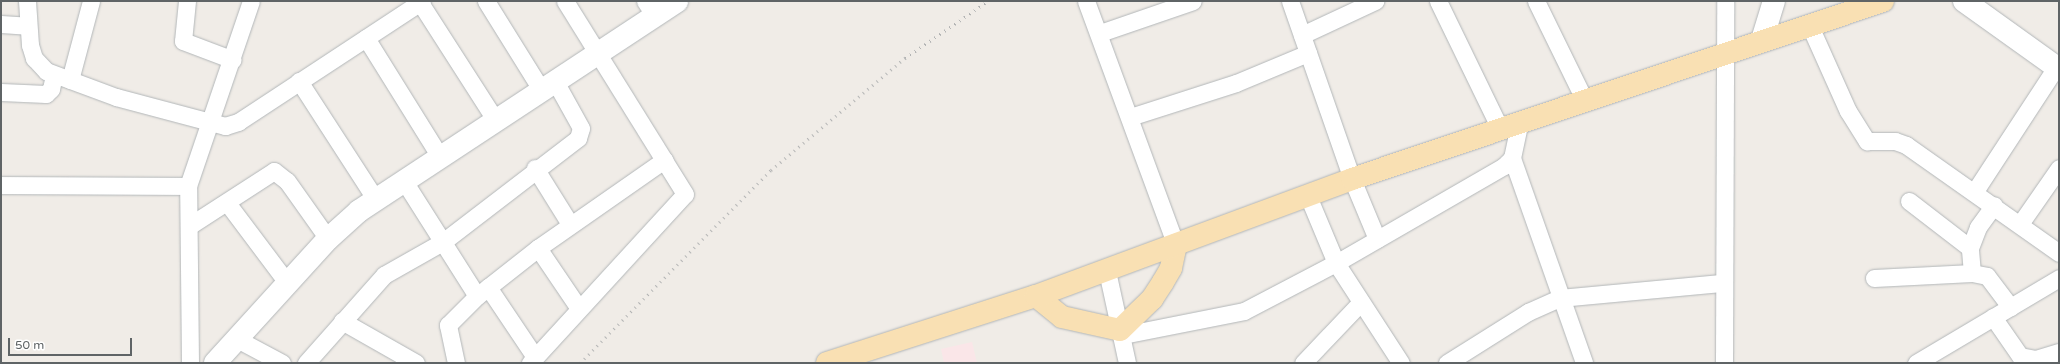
<!DOCTYPE html>
<style>
body{margin:0}
#map{position:relative;width:2060px;height:364px;overflow:hidden;background:#f0ece7;font-family:"Varela Round",sans-serif}
div>[style]{position:absolute}
[style*='--x']{left:calc(var(--x)*1px);top:calc(var(--y)*1px);width:calc(var(--w)*1px);rotate:calc(var(--a)*1deg)}
.medical>*{inset:0;background:#fae6e8}
.roads{filter:drop-shadow(0 0 1px #b2b6b8) drop-shadow(0 0 1px #b2b6b8)}
.street>*{height:17px;margin:-8.5px;padding:0 8.5px;transform-origin:8.5px;border-radius:8.5px;background:#fff}
.secondary>*{height:22px;margin:-11px;padding:0 11px;transform-origin:11px;border-radius:11px;background:#fff}
.primary>*{height:22px;margin:-11px;padding:0 11px;transform-origin:11px;border-radius:11px;background:#f9e0b3}
.rail>*{height:3px;margin-top:-1.5px;transform-origin:0;background:repeating-linear-gradient(90deg,#b3b4b4 0 1px,transparent 0 6px)}
span{translate:-50% -50%;white-space:nowrap;text-align:center;line-height:1.15;-webkit-text-stroke:3px #fff;paint-order:stroke}
.frame{position:absolute;inset:0;border:2px solid #5f6466;pointer-events:none}
.scale{position:absolute;left:8px;top:338px;width:124px;height:18px;box-sizing:border-box;border:2px solid #5f6466;border-top:0;padding-left:5px;font-size:12px;line-height:14px;white-space:nowrap;color:#5f6466;-webkit-text-stroke:3px #fff;paint-order:stroke}
</style>
<div id="map">
<div class="medical">
<div style="clip-path:polygon(972px 342px,977px 363px,944px 363px,941px 349px)"></div>
</div>
<div class="roads">
<div class="street">
<div style="--x:27;--y:1;--w:44;--a:86.1"></div>
<div style="--x:30;--y:45;--w:14;--a:73"></div>
<div style="--x:34;--y:58;--w:18;--a:47"></div>
<div style="--x:46;--y:71;--w:75;--a:20.4"></div>
<div style="--x:116;--y:97;--w:113;--a:14.9"></div>
<div style="--x:225;--y:126;--w:14;--a:-17"></div>
<div style="--x:238;--y:122;--w:220;--a:-33.3"></div>
<div style="--x:187;--y:1;--w:40;--a:95.7"></div>
<div style="--x:183;--y:41;--w:53;--a:20.8"></div>
<div style="--x:419;--y:1;--w:143;--a:57.3"></div>
<div style="--x:486;--y:1;--w:106;--a:58.1"></div>
<div style="--x:645;--y:1;--w:18;--a:56"></div>
<div style="--x:1086;--y:1;--w:260;--a:69.8"></div>
<div style="--x:1290;--y:1;--w:188;--a:70.8"></div>
<div style="--x:1352;--y:179;--w:65;--a:67.4"></div>
<div style="--x:1438;--y:1;--w:144;--a:64.1"></div>
<div style="--x:1536;--y:1;--w:111;--a:63.9"></div>
<div style="--x:1;--y:24;--w:26;--a:4"></div>
<div style="--x:1809;--y:24;--w:95;--a:65.9"></div>
<div style="--x:1848;--y:111;--w:36;--a:58"></div>
<div style="--x:1867;--y:141;--w:28;--a:0"></div>
<div style="--x:1895;--y:141;--w:12;--a:20"></div>
<div style="--x:1906;--y:145;--w:187;--a:35.2"></div>
<div style="--x:1100;--y:33;--w:98;--a:-19"></div>
<div style="--x:1302;--y:35;--w:81;--a:-25"></div>
<div style="--x:366;--y:38;--w:140;--a:58.1"></div>
<div style="--x:70;--y:80;--w:82;--a:-75.1"></div>
<div style="--x:299;--y:81;--w:142;--a:57.1"></div>
<div style="--x:1;--y:92;--w:45;--a:2.5"></div>
<div style="--x:46;--y:94;--w:7;--a:-45"></div>
<div style="--x:51;--y:89;--w:14;--a:-78"></div>
<div style="--x:1130;--y:117;--w:111;--a:-17.8"></div>
<div style="--x:1236;--y:83;--w:78;--a:-22.6"></div>
<div style="--x:1512;--y:158;--w:217;--a:70.6"></div>
<div style="--x:535;--y:168;--w:66;--a:58"></div>
<div style="--x:404;--y:181;--w:136;--a:57.6"></div>
<div style="--x:477;--y:296;--w:78;--a:-38.2"></div>
<div style="--x:538;--y:248;--w:154;--a:-34.9"></div>
<div style="--x:664;--y:160;--w:187;--a:-121.9"></div>
<div style="--x:1;--y:185;--w:187;--a:0.3"></div>
<div style="--x:1975;--y:191;--w:148;--a:-56.8"></div>
<div style="--x:1308;--y:196;--w:73;--a:67.3"></div>
<div style="--x:1336;--y:263;--w:119;--a:57"></div>
<div style="--x:1909;--y:201;--w:77;--a:37.6"></div>
<div style="--x:228;--y:204;--w:100;--a:53.1"></div>
<div style="--x:2020;--y:224;--w:68;--a:-55.1"></div>
<div style="--x:189;--y:226;--w:101;--a:-32.9"></div>
<div style="--x:274;--y:171;--w:16;--a:38"></div>
<div style="--x:287;--y:181;--w:71;--a:54.7"></div>
<div style="--x:538;--y:248;--w:71;--a:55.9"></div>
<div style="--x:1107;--y:271;--w:94;--a:77.7"></div>
<div style="--x:1972;--y:273;--w:25;--a:-95"></div>
<div style="--x:1970;--y:248;--w:22;--a:-69"></div>
<div style="--x:1978;--y:227;--w:27;--a:-54"></div>
<div style="--x:1874;--y:278;--w:98;--a:-2.9"></div>
<div style="--x:1972;--y:273;--w:15;--a:11"></div>
<div style="--x:1987;--y:276;--w:39;--a:53"></div>
<div style="--x:488;--y:287;--w:84;--a:56.1"></div>
<div style="--x:1993;--y:317;--w:47;--a:55.3"></div>
<div style="--x:2020;--y:356;--w:16;--a:11"></div>
<div style="--x:2036;--y:359;--w:24;--a:-17"></div>
<div style="--x:342;--y:321;--w:85;--a:29.6"></div>
<div style="--x:1123;--y:335;--w:123;--a:-11.2"></div>
<div style="--x:1244;--y:311;--w:104;--a:-27.6"></div>
<div style="--x:1336;--y:263;--w:194;--a:-30"></div>
<div style="--x:1504;--y:166;--w:11;--a:-45"></div>
<div style="--x:1512;--y:158;--w:34;--a:-78"></div>
<div style="--x:237;--y:339;--w:51;--a:28.1"></div>
<div style="--x:190;--y:363;--w:177;--a:-90.6"></div>
<div style="--x:188;--y:186;--w:195;--a:-71.2"></div>
<div style="--x:306;--y:363;--w:118;--a:-48.4"></div>
<div style="--x:384;--y:275;--w:69;--a:-29.5"></div>
<div style="--x:444;--y:241;--w:169;--a:-37.5"></div>
<div style="--x:578;--y:138;--w:10;--a:-73"></div>
<div style="--x:581;--y:128;--w:54;--a:-119"></div>
<div style="--x:456;--y:363;--w:39;--a:-102"></div>
<div style="--x:448;--y:325;--w:41;--a:-45"></div>
<div style="--x:530;--y:363;--w:229;--a:-47.5"></div>
<div style="--x:685;--y:194;--w:40;--a:-122"></div>
<div style="--x:1303;--y:363;--w:84;--a:-46.4"></div>
<div style="--x:1447;--y:363;--w:96;--a:-32.2"></div>
<div style="--x:1528;--y:312;--w:35;--a:-24"></div>
<div style="--x:1560;--y:298;--w:164;--a:-5.3"></div>
<div style="--x:1724;--y:363;--w:362;--a:-89.8"></div>
<div style="--x:1916;--y:363;--w:166;--a:-30.7"></div>
</div>
<div class="secondary">
<div style="--x:1964;--y:1;--w:117;--a:35.6"></div>
<div style="--x:1762;--y:40;--w:41;--a:-72.9"></div>
<div style="--x:215;--y:363;--w:168;--a:-47.7"></div>
<div style="--x:328;--y:239;--w:42;--a:-42.1"></div>
<div style="--x:359;--y:211;--w:381;--a:-33.4"></div>
</div>
<div class="primary">
<div style="--x:1036;--y:296;--w:33;--a:39"></div>
<div style="--x:1062;--y:317;--w:59;--a:12.6"></div>
<div style="--x:1120;--y:330;--w:45;--a:-44.1"></div>
<div style="--x:1152;--y:299;--w:20;--a:-57"></div>
<div style="--x:1163;--y:282;--w:16;--a:-60"></div>
<div style="--x:1171;--y:268;--w:24;--a:-78"></div>
<div style="--x:827;--y:363;--w:219;--a:-17.8"></div>
<div style="--x:1036;--y:296;--w:337;--a:-20.3"></div>
<div style="--x:1352;--y:179;--w:560;--a:-18.53"></div>
</div>
</div>
<div class="rail">
<div style="--x:580;--y:363;--w:272;--a:-45.3"></div>
<div style="--x:771;--y:170;--w:175;--a:-39.9"></div>
<div style="--x:905;--y:58;--w:101;--a:-34.5"></div>
</div>
<div class="frame"></div>
<div class="scale">50 m</div>
</div>
